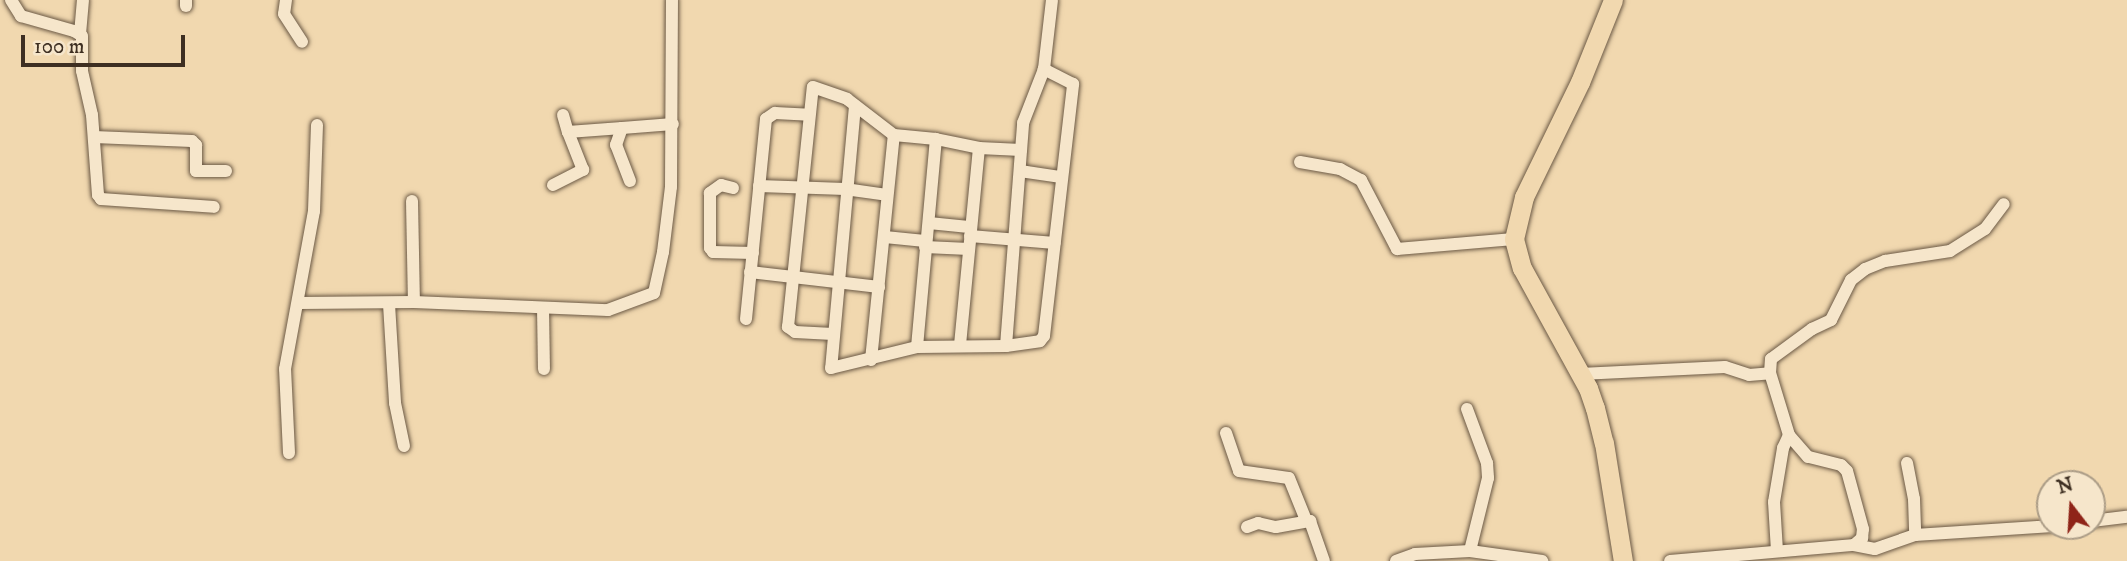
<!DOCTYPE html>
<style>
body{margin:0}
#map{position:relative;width:2127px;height:561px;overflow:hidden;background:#f1d8af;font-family:"IM FELL DW Pica",serif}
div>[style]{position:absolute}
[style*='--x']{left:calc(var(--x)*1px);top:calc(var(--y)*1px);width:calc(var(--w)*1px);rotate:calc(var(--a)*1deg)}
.roads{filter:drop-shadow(0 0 2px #6b5945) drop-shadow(0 0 2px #6b5945)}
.street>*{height:12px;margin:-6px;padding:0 6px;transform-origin:6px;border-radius:6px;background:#f6e6cb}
.primary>*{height:19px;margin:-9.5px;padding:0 9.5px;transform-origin:9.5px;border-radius:9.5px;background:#f1d8af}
span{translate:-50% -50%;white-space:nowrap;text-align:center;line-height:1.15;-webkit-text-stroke:6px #f6e6cb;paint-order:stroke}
.north{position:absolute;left:2036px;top:470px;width:70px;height:70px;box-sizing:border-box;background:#f6e6cb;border:2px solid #ac9d87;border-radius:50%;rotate:343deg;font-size:19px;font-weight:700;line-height:28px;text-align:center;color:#3e2f22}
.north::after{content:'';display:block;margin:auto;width:24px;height:32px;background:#8f2418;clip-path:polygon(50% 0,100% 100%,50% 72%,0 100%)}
.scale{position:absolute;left:21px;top:35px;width:164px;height:32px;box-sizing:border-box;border:4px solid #3e2f22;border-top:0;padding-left:9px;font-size:21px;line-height:24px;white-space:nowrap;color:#3e2f22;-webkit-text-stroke:5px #f6e6cb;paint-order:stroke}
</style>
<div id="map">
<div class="roads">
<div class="street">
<div style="--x:11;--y:0;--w:19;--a:58"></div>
<div style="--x:21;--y:16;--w:55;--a:15.8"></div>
<div style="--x:74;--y:31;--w:9;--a:32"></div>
<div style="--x:82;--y:36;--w:35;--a:90"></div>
<div style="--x:82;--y:71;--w:45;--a:77.2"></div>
<div style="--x:92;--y:115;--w:80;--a:85.7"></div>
<div style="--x:98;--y:195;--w:5;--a:53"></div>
<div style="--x:101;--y:199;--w:113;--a:4"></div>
<div style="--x:186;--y:0;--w:6;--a:90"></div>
<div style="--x:286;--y:0;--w:14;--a:98"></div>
<div style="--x:284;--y:14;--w:33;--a:57"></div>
<div style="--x:80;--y:34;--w:34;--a:-85"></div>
<div style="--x:855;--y:106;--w:263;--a:95.2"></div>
<div style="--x:831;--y:368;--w:89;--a:-13.7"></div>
<div style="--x:917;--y:347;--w:89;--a:-0.6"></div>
<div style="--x:1006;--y:346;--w:34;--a:-8"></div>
<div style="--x:1040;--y:341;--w:6;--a:-51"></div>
<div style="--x:1044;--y:336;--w:254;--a:-83.4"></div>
<div style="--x:1073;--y:84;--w:33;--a:-153"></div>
<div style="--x:563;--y:115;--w:18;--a:74"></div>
<div style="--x:94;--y:137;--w:98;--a:2.3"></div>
<div style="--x:192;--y:141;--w:6;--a:45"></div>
<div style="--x:196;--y:145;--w:26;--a:90"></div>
<div style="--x:196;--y:171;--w:30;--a:0"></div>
<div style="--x:1300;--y:162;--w:41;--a:9.9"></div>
<div style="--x:1340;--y:169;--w:24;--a:28"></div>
<div style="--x:1361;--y:180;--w:78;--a:62.4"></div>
<div style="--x:1397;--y:249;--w:117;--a:-4.9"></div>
<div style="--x:1020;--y:171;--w:40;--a:8.5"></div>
<div style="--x:630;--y:181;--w:39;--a:-111"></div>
<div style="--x:616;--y:145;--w:18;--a:-71"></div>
<div style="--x:622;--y:128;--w:51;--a:-4.5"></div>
<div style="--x:553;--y:185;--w:34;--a:-27"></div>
<div style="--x:583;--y:170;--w:41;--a:-111.5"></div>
<div style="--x:568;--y:132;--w:54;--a:-4.2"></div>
<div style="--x:759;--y:186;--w:86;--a:2"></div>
<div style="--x:845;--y:189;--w:42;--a:8.1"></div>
<div style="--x:733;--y:188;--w:12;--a:-166"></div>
<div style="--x:721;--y:185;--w:14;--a:144"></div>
<div style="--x:710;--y:193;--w:55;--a:90"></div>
<div style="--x:710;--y:248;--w:5;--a:53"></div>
<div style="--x:713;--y:252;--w:40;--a:1.4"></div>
<div style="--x:412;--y:201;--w:101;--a:88.9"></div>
<div style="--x:929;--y:223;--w:40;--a:5.7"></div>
<div style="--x:970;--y:236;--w:85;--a:4.7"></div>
<div style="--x:885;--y:237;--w:40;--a:5.7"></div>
<div style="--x:925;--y:247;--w:44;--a:2.6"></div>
<div style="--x:750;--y:272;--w:130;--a:6.6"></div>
<div style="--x:299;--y:303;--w:115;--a:-0.5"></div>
<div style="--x:414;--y:302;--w:194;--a:2.4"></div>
<div style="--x:608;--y:310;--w:49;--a:-20.3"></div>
<div style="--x:654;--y:293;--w:42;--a:-77.6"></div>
<div style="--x:663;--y:252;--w:65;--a:-83"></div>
<div style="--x:671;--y:187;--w:187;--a:-89.7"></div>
<div style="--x:389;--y:304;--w:99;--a:86.5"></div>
<div style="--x:395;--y:403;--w:44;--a:78.2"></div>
<div style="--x:543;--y:308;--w:61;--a:89.1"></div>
<div style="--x:746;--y:319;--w:201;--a:-84.3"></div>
<div style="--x:766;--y:119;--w:11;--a:-34"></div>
<div style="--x:775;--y:113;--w:34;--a:3"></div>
<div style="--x:833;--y:334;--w:38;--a:-177"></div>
<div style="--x:795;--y:332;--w:9;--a:-144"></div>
<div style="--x:788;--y:327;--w:241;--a:-84.1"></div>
<div style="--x:813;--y:87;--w:36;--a:19"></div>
<div style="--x:847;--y:99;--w:59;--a:37.5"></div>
<div style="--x:894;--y:135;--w:42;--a:5.4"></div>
<div style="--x:936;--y:139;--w:44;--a:11.8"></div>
<div style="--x:979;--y:148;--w:42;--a:2.7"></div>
<div style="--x:960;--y:345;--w:198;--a:-84.5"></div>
<div style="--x:1006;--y:346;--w:224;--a:-85.6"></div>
<div style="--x:1023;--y:123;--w:58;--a:-68.7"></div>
<div style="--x:1044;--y:69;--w:69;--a:-83.4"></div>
<div style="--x:917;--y:347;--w:209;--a:-84.8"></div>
<div style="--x:871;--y:360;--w:226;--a:-84.2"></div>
<div style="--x:1580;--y:374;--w:145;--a:-2.8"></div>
<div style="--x:1725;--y:367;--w:25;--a:18"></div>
<div style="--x:1749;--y:375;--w:21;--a:-5"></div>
<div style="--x:1467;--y:409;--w:58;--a:69.7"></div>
<div style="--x:1487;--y:463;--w:15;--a:86"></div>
<div style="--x:1488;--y:478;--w:75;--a:103.9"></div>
<div style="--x:1226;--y:433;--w:40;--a:71.1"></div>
<div style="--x:1239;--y:471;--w:50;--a:8"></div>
<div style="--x:1289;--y:478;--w:45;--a:68"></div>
<div style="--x:289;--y:453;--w:84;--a:-92.7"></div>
<div style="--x:285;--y:369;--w:161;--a:-79.6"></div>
<div style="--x:314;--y:211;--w:86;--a:-88"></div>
<div style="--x:1907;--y:463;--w:37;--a:79"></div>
<div style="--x:1914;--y:499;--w:36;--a:88"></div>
<div style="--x:2092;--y:521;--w:35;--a:-7"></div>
<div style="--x:1247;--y:527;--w:12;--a:-20"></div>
<div style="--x:1258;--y:523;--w:18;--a:13"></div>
<div style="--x:1276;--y:527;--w:35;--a:-10"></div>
<div style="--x:1310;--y:521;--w:42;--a:70.7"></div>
<div style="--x:1854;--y:545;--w:11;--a:-41"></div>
<div style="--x:1862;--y:538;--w:9;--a:-84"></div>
<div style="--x:1863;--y:529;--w:60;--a:-105.4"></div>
<div style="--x:1847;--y:471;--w:8;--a:-135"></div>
<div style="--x:1841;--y:465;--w:34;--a:-166"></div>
<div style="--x:1808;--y:457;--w:29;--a:-131"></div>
<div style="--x:1789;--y:435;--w:65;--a:-107"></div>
<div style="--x:1770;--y:373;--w:14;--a:-86"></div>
<div style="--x:1771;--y:359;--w:51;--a:-36.2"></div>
<div style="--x:1812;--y:329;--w:21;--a:-25"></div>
<div style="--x:1831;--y:320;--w:45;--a:-63.4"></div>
<div style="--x:1851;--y:280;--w:18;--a:-38"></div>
<div style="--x:1865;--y:269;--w:22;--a:-22"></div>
<div style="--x:1885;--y:261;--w:66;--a:-8.7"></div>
<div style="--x:1950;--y:251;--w:41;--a:-32.2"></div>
<div style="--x:1985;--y:229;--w:31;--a:-53"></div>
<div style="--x:1777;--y:551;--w:49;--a:-93.5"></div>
<div style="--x:1774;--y:502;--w:55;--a:-80.5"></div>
<div style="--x:1783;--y:448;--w:14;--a:-65"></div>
<div style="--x:1396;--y:561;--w:20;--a:-20"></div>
<div style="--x:1415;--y:554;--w:55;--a:-3.1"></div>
<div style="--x:1470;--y:551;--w:73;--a:7.9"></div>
<div style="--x:1670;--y:561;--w:185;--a:-5"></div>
<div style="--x:1854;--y:545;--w:21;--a:11"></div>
<div style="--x:1875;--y:549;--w:42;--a:-19.3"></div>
<div style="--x:1915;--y:535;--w:138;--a:-3.7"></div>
</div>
<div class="primary">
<div style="--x:1613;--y:0;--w:88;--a:111.9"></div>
<div style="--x:1580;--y:82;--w:128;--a:116"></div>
<div style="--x:1524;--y:197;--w:43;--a:103.4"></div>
<div style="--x:1514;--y:239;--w:30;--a:75"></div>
<div style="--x:1522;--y:268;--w:137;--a:61.2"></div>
<div style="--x:1588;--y:388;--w:21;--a:71"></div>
<div style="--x:1595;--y:408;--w:36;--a:76"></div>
<div style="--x:1604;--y:443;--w:120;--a:80.9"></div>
</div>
</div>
<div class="north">N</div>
<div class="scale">100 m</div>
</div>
